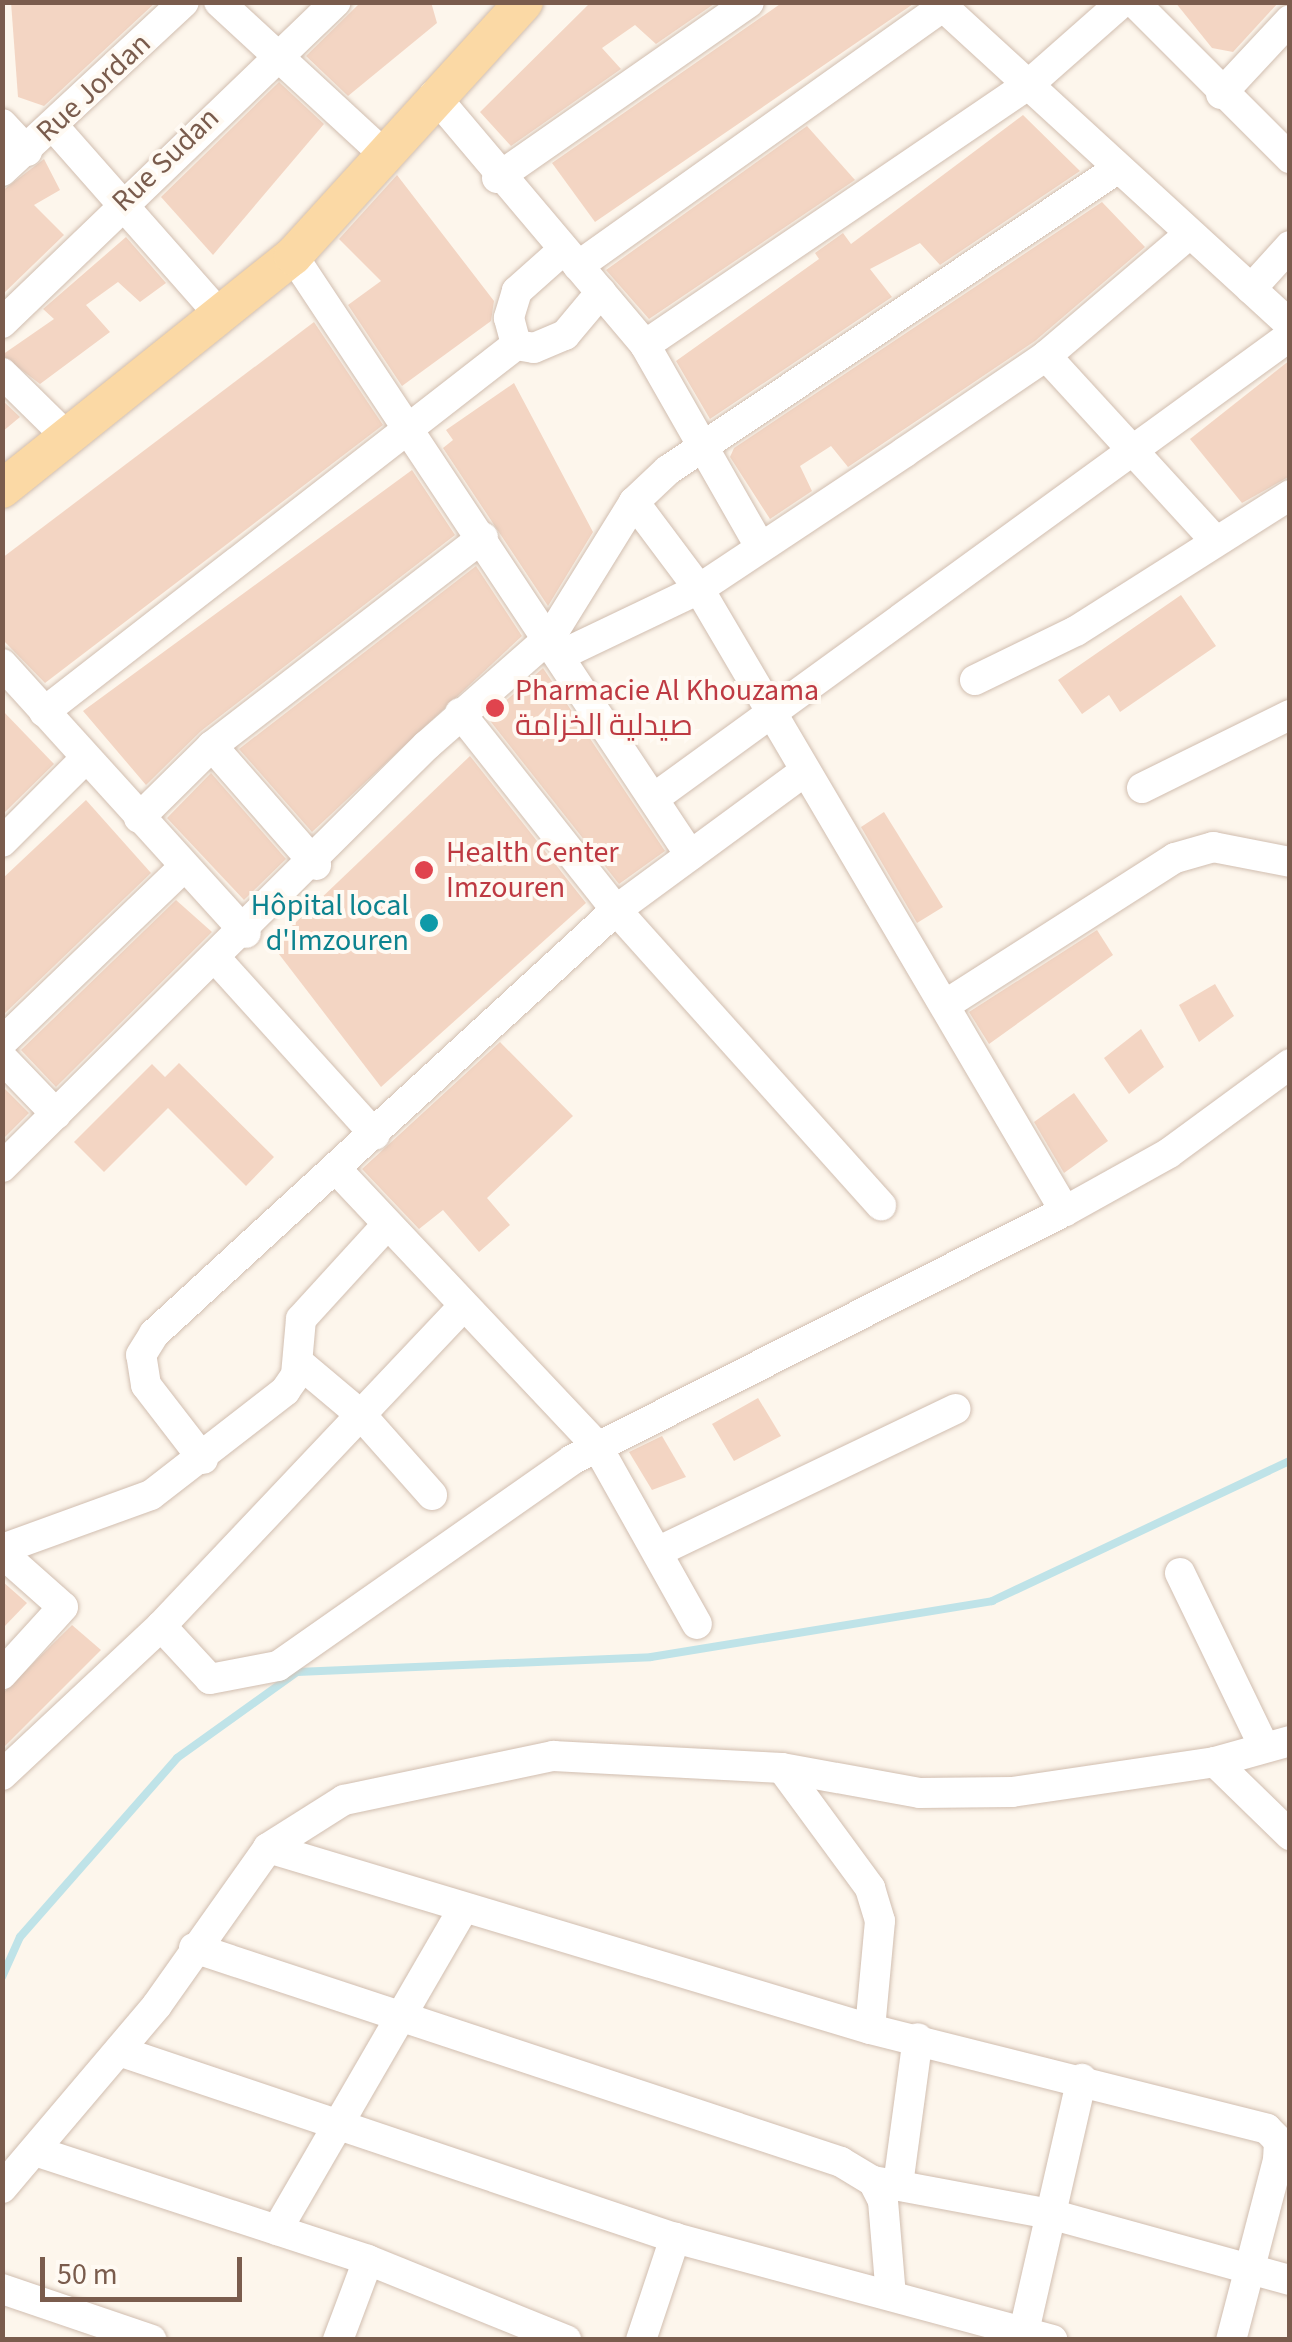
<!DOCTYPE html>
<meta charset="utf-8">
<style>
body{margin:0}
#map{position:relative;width:1292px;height:2342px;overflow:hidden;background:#fdf6ec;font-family:"Source Sans 3",Cairo,sans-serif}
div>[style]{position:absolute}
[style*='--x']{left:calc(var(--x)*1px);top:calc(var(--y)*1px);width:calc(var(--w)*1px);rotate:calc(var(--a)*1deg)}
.stream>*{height:8px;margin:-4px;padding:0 4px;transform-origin:4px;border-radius:4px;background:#bfe3e8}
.building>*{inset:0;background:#f3d5c3}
.roads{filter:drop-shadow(0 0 2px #d1beb0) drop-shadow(0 0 2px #d1beb0)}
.minor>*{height:30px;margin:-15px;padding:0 15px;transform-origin:15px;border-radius:15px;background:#fff}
.major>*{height:38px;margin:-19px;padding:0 19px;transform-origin:19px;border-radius:19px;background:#fbd9a5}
.dots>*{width:28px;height:28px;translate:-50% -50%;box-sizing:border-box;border:5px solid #fffaf3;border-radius:50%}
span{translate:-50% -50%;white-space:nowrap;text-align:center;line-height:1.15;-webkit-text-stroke:8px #fffaf3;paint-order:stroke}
.street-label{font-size:30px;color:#7a5c4d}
.health-label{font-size:30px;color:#be3a42}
.left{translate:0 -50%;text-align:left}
.culture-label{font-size:30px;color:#0d838f}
.right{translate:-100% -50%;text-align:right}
.frame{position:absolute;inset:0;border:5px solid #7a5c4d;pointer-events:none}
.scale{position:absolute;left:40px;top:2257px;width:202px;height:45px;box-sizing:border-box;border:5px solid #7a5c4d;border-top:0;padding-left:12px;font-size:30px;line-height:35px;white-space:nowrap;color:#7a5c4d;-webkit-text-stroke:8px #fffaf3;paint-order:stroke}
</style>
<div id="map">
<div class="stream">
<div style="--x:2;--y:1977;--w:44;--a:-65.8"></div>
<div style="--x:20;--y:1937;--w:238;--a:-48.7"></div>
<div style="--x:177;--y:1758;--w:148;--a:-35.6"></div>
<div style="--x:297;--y:1672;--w:354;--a:-2.4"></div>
<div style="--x:651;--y:1657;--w:346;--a:-9.3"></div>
<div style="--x:992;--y:1601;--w:329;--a:-25.2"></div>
</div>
<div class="building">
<div style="clip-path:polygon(11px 2px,156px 2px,44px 106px,18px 97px)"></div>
<div style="clip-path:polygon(361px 2px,431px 2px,437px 23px,348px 96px,306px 56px)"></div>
<div style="clip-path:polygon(591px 2px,714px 4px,656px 44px,635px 25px,602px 48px,621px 69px,511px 146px,480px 112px)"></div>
<div style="clip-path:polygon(783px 2px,916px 2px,595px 222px,552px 163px)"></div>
<div style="clip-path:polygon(1175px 2px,1279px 2px,1233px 52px,1212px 48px)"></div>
<div style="clip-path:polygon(279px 82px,324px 124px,213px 255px,161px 197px)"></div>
<div style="clip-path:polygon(1023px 115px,1080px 171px,940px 265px,920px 243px,870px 269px,892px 297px,710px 419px,676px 361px,819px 259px,815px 253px,843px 233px,851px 244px)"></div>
<div style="clip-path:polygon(807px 126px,855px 180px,649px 319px,606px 270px)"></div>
<div style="clip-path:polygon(44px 159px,60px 190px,34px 205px,64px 235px,2px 295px,2px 191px)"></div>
<div style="clip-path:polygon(397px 175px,494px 301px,491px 321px,402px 386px,348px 305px,381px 281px,339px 239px)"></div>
<div style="clip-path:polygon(1102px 202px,1145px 247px,1035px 341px,848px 467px,831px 446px,800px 466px,812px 491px,770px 519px,730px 457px,734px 448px)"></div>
<div style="clip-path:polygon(126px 237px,166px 283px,140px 302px,118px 282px,86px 305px,110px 332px,40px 384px,2px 355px,54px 319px,43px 309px)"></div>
<div style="clip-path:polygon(314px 322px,383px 425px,45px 683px,2px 639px,2px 558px)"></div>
<div style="clip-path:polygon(1290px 360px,1290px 476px,1242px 503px,1190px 439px)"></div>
<div style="clip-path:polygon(514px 383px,593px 532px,548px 606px,443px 448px,453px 440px,446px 430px)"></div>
<div style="clip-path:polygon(2px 400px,20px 417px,2px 432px)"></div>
<div style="clip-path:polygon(412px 470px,455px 535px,201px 731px,146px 785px,83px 711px)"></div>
<div style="clip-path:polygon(476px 566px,522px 636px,312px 832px,239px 749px)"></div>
<div style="clip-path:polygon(1181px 595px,1216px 646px,1120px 712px,1109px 695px,1082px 714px,1058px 680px)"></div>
<div style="clip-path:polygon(543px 668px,665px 851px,619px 884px,487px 717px)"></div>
<div style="clip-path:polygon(2px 710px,54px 764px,2px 815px)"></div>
<div style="clip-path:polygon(470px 756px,586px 903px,381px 1087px,272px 945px)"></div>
<div style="clip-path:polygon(211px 773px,286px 859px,244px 900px,167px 818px)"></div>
<div style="clip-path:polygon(86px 800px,151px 873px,2px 1016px,2px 879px)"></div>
<div style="clip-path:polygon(884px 812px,943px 907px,917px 923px,861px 827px)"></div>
<div style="clip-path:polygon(176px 900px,212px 932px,56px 1087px,21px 1050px)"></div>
<div style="clip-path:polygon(1097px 930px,1113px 955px,989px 1044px,969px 1012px)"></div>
<div style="clip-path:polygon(1215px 984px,1234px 1016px,1199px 1042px,1179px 1005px)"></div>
<div style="clip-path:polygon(1141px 1029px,1164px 1067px,1129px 1094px,1104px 1058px)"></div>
<div style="clip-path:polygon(500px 1042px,573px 1116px,487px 1198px,510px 1225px,479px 1252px,443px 1210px,419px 1229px,362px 1169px)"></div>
<div style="clip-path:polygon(179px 1063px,274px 1157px,246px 1186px,168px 1108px,104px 1172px,74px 1142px,152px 1064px,165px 1077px)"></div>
<div style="clip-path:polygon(2px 1086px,29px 1113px,2px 1140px)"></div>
<div style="clip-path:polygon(1074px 1093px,1108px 1141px,1064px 1173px,1034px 1122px)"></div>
<div style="clip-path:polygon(758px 1398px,781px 1436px,734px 1461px,712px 1424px)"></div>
<div style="clip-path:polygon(662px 1436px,686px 1477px,652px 1490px,629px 1452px)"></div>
<div style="clip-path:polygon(2px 1581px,27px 1603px,2px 1629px)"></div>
<div style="clip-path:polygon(72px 1625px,101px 1650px,2px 1749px,2px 1694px)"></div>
</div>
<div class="roads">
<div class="minor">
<div style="--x:219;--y:2;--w:224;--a:42.7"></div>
<div style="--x:938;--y:2;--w:478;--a:42.5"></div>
<div style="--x:1134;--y:2;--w:221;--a:45"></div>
<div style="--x:1221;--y:94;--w:101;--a:-47"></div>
<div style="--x:434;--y:95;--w:327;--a:49.8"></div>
<div style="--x:645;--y:345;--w:228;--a:60.3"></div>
<div style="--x:2;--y:124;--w:37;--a:47"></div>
<div style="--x:55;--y:128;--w:247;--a:48.6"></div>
<div style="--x:2;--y:171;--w:248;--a:-42.9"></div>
<div style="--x:497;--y:178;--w:307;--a:-34.9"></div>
<div style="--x:563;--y:250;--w:62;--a:138.3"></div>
<div style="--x:517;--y:291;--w:28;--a:107"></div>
<div style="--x:509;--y:318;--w:28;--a:75"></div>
<div style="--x:516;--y:345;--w:18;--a:9"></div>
<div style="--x:534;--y:348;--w:34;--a:-23"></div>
<div style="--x:565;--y:335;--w:56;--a:-50.1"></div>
<div style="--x:293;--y:256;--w:719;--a:56.46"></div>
<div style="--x:578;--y:266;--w:447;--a:-35.4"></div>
<div style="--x:1251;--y:289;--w:58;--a:-47.8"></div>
<div style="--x:2;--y:323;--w:463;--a:-43.9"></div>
<div style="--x:645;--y:345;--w:463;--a:-34.2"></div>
<div style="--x:1028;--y:85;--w:125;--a:-41.4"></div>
<div style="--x:1046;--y:356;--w:246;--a:47.5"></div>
<div style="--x:2;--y:373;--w:88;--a:44.5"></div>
<div style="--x:634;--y:502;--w:109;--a:53.2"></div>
<div style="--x:699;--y:589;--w:722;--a:59.53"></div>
<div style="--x:563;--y:654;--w:151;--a:-25.5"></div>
<div style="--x:699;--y:589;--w:247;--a:-33.6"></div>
<div style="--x:905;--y:452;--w:171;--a:-34.2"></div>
<div style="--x:1046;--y:356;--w:185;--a:-40.4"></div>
<div style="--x:2;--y:664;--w:363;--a:47.8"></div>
<div style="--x:975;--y:680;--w:112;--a:-25.9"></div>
<div style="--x:1076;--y:631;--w:254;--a:-32.4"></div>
<div style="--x:44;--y:712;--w:598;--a:-37.87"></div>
<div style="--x:460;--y:713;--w:251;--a:51.6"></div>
<div style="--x:616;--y:910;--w:397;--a:48.1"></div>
<div style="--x:212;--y:746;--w:158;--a:48.8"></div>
<div style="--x:1142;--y:788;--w:165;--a:-26.3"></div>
<div style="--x:657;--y:796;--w:782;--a:-36.01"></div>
<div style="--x:139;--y:818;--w:103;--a:-44.6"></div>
<div style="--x:212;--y:746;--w:342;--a:-37.6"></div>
<div style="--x:2;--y:842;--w:115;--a:-45"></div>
<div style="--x:218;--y:961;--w:234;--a:47.9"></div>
<div style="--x:945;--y:1005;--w:273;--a:-32.6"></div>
<div style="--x:1175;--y:858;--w:40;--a:-16"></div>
<div style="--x:1213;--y:847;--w:78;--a:11"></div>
<div style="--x:2;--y:1042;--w:248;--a:-43.9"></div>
<div style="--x:2;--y:1058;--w:78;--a:46"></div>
<div style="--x:2;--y:1167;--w:599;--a:-44.8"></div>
<div style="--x:427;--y:745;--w:165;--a:-41.3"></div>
<div style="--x:551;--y:636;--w:158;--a:-58.2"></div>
<div style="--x:634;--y:502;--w:47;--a:-43.3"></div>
<div style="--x:668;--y:470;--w:537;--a:-33.84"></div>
<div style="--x:338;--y:1171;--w:378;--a:46.7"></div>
<div style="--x:597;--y:1446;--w:204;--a:60.7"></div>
<div style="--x:298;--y:1362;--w:82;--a:40.1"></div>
<div style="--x:361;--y:1415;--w:107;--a:48.4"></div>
<div style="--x:203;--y:1459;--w:93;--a:-127.6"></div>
<div style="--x:146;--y:1385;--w:30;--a:-99"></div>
<div style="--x:141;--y:1355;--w:25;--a:-58"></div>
<div style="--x:154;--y:1334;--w:627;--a:-42.54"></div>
<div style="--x:616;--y:910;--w:230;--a:-36.3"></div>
<div style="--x:2;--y:1549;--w:158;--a:-19.9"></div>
<div style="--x:151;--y:1495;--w:170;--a:-37.8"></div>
<div style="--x:285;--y:1391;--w:19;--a:-55"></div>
<div style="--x:296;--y:1375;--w:56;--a:-84.9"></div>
<div style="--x:301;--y:1319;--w:125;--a:-47.6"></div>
<div style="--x:657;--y:1552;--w:331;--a:-25.6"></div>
<div style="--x:2;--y:1553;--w:81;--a:41.5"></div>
<div style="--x:63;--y:1607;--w:91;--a:132.3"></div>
<div style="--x:1180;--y:1573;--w:193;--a:64.2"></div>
<div style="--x:161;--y:1626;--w:72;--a:47.2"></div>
<div style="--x:210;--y:1679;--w:69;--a:-10.8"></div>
<div style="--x:278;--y:1666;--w:359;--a:-35"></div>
<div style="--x:572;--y:1460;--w:552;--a:-26.8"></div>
<div style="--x:1065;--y:1211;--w:119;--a:-29.1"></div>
<div style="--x:1169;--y:1153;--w:150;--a:-36.3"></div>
<div style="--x:1215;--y:1762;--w:105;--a:44.2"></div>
<div style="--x:782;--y:1768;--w:149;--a:53.7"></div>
<div style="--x:870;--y:1888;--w:34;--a:73"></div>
<div style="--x:880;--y:1921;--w:108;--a:95.3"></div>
<div style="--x:2;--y:1775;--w:218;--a:-43.1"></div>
<div style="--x:161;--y:1626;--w:439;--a:-46.6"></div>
<div style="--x:268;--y:1848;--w:90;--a:-32.3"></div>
<div style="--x:344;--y:1800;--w:214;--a:-11.9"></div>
<div style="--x:553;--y:1756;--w:229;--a:3"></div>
<div style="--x:782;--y:1768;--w:140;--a:10.3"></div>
<div style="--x:920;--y:1793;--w:92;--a:-0.6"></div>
<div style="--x:1012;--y:1792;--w:205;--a:-8.4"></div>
<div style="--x:1215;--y:1762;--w:78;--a:-15.6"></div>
<div style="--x:194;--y:1948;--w:681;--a:18.3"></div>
<div style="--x:841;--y:2162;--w:37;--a:31"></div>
<div style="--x:873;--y:2181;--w:22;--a:63"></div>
<div style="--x:883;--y:2201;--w:95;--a:85.2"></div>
<div style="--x:119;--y:2051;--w:587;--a:18.59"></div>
<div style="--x:675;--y:2238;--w:391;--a:15.1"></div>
<div style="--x:35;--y:2151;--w:350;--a:18.1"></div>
<div style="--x:368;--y:2260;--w:214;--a:22"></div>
<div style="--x:873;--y:2181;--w:180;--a:10.6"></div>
<div style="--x:1050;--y:2214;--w:249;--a:15.4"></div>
<div style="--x:898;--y:2185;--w:148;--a:-82.3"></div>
<div style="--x:2;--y:2188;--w:240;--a:-49.7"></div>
<div style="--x:157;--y:2005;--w:192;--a:-54.7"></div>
<div style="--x:268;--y:1848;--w:629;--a:16.73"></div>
<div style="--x:870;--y:2029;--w:409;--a:14.1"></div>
<div style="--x:1267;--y:2129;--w:17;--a:45"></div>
<div style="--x:1279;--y:2141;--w:19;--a:93"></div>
<div style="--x:1278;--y:2160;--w:186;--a:104.6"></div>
<div style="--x:277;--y:2230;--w:367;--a:-59.9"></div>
<div style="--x:2;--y:2289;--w:158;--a:18.8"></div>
<div style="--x:338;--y:2340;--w:85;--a:-69.4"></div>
<div style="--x:641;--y:2340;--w:108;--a:-71.6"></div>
<div style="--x:1022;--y:2340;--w:268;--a:-77.1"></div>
</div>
<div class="major">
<div style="--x:2;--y:489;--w:373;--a:-38.7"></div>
<div style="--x:293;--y:256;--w:343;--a:-47.7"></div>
</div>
</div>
<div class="dots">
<div style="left:495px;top:708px;background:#e0444e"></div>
<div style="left:424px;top:870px;background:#e0444e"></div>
<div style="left:429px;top:923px;background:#0f9aa8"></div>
</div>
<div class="street-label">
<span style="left:94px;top:88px;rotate:-43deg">Rue Jordan</span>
<span style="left:166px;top:160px;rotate:-44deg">Rue Sudan</span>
</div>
<div class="health-label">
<span class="left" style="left:515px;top:708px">Pharmacie Al Khouzama<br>صيدلية الخزامة</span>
<span class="left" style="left:446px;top:870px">Health Center<br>Imzouren</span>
</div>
<div class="culture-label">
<span class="right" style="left:409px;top:923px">Hôpital local<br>d'Imzouren</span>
</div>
<div class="frame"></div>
<div class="scale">50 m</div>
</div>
